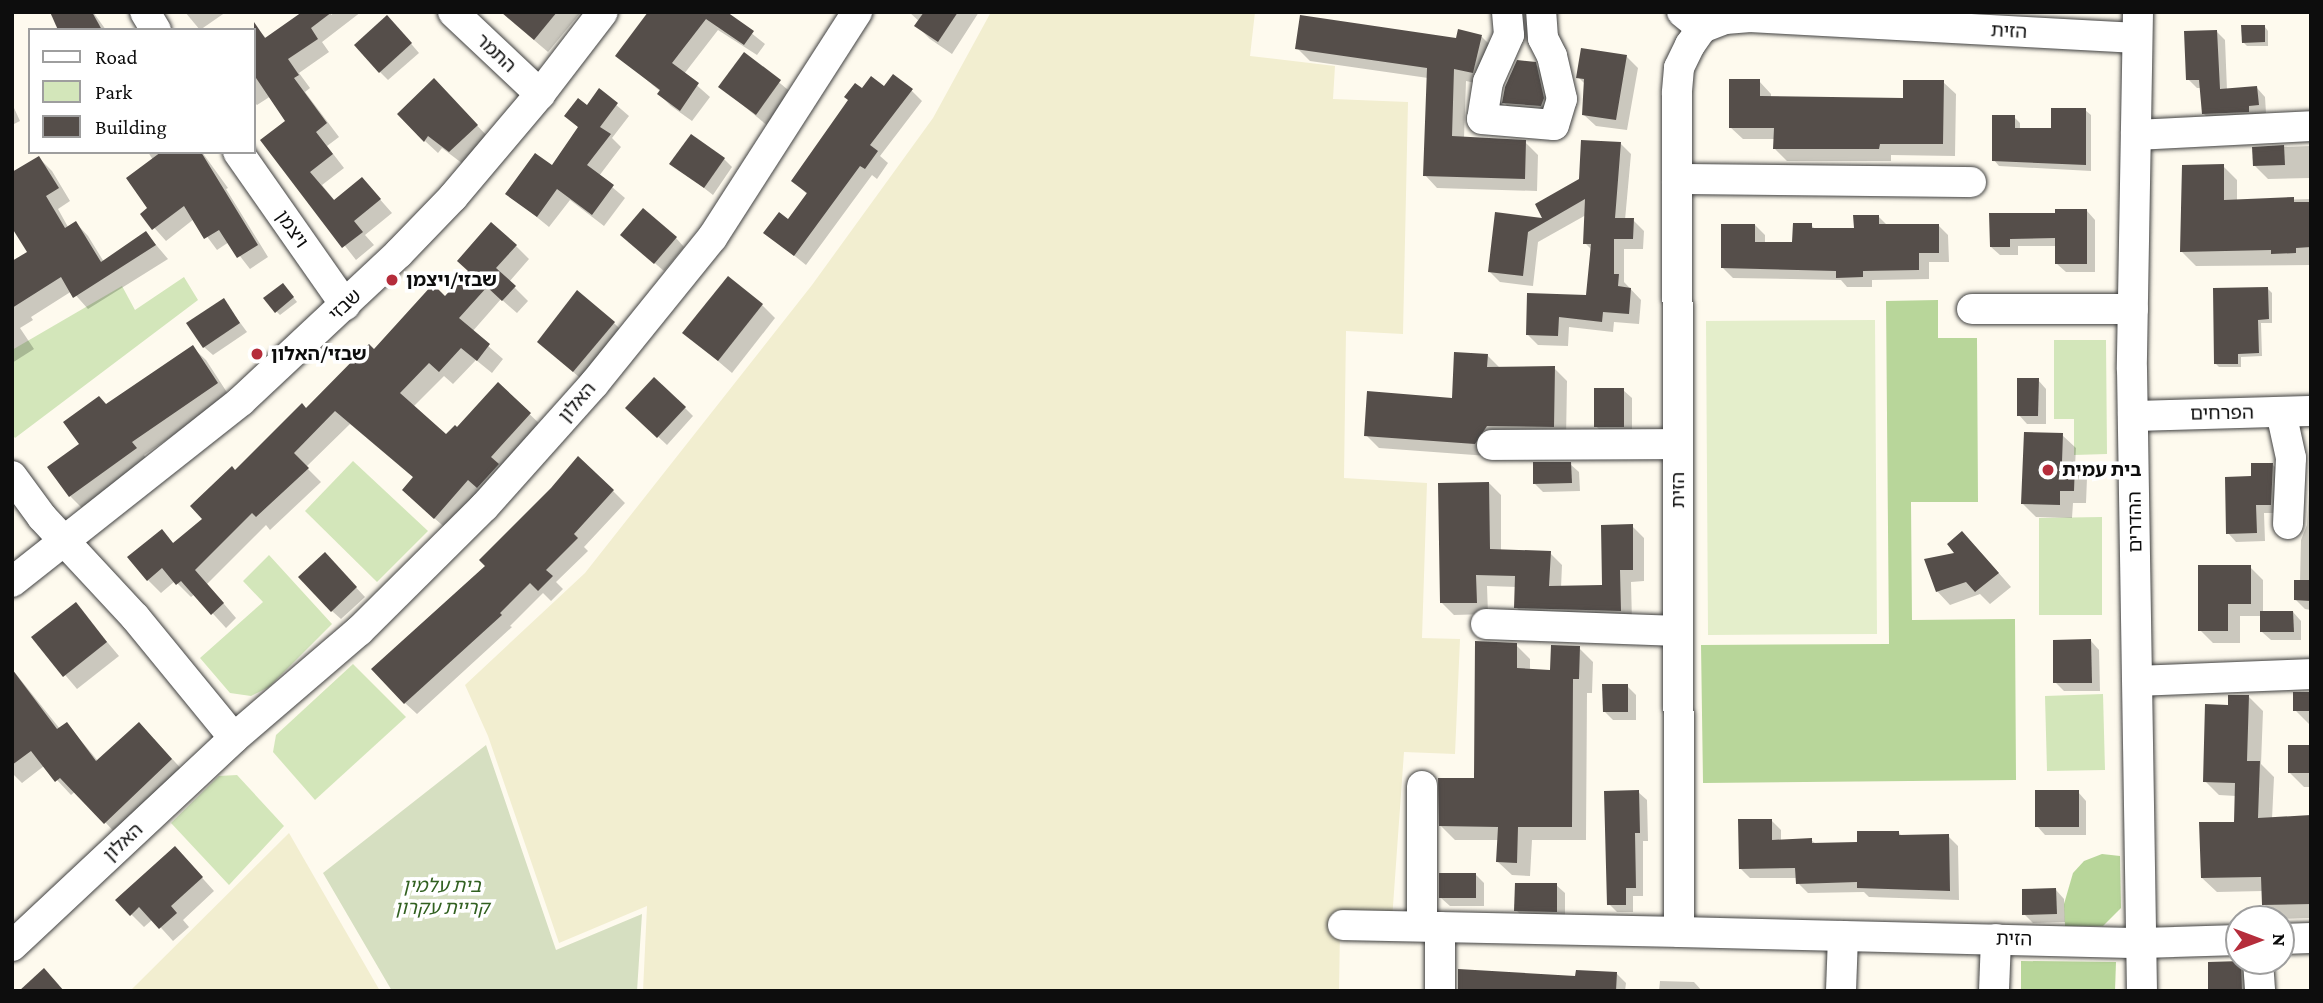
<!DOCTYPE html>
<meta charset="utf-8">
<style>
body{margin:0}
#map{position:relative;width:2323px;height:1003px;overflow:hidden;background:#fefaee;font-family:"Crimson Pro","Noto Sans Hebrew",serif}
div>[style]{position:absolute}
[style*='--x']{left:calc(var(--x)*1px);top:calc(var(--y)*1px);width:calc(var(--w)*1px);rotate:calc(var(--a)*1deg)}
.farmland>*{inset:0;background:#f2eed0}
.green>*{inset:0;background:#d3e6ba}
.forest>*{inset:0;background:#b8d69a}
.cemetery>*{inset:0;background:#d6dfc1}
.pitch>*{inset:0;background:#e4eecb}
.shadow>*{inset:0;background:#0003}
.building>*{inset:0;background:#554e4a}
.roads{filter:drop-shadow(0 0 2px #404040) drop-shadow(0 0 2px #404040)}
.minor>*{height:30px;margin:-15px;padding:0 15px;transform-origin:15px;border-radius:15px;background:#fff}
.dots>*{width:19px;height:19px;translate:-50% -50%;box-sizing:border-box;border:4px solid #fff;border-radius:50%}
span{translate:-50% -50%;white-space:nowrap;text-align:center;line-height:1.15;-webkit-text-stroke:7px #fff;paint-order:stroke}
.street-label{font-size:19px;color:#0d0d0d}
.poi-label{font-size:19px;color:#0d0d0d;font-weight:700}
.left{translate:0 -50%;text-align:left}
.park-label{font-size:19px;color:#326121;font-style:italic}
.frame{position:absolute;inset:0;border:14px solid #0d0d0d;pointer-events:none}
.legend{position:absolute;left:28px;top:28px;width:228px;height:126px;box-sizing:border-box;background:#fff;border:2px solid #9e9e9e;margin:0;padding:9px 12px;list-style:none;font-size:21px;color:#0d0d0d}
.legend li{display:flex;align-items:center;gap:14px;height:35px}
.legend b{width:35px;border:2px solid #9e9e9e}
.north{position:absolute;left:2225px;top:905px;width:70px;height:70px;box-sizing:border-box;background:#fff;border:2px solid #9e9e9e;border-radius:50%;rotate:90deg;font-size:19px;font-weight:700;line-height:28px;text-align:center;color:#0d0d0d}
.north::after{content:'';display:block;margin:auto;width:24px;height:32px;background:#b52d3b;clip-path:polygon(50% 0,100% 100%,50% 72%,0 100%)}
</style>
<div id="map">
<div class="farmland">
<div style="clip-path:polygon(991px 12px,1255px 12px,1250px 56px,1335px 66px,1333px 99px,1408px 102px,1403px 334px,1346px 331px,1344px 478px,1427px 483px,1422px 638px,1460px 639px,1455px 754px,1404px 752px,1391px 934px,1340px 931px,1339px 991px,643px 991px,647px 906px,559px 943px,488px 736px,465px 685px,585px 573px,812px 285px,933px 118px)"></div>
<div style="clip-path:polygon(289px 833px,380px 991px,130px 991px)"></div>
</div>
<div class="green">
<div style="clip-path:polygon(184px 277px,198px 300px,15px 438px,12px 434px,12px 350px,122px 286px,135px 310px)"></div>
<div style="clip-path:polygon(2054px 340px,2106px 340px,2107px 454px,2074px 455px,2074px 419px,2054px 419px)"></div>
<div style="clip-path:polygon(353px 461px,428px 531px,377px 582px,305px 511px)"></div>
<div style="clip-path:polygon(2102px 517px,2102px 615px,2039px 615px,2039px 518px)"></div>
<div style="clip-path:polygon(269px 555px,332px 624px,269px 687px,251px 696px,230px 693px,200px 658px,263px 602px,243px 581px)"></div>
<div style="clip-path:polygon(353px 664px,406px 717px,315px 800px,273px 752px,276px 735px)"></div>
<div style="clip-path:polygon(2103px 694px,2105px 770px,2047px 771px,2045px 696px)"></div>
<div style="clip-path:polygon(237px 775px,284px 826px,229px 885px,171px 823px,219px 776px)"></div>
</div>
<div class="forest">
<div style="clip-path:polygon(1938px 300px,1938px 338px,1977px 338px,1978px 502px,1911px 502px,1912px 620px,2015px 619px,2016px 780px,1703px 783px,1701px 645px,1889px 644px,1886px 301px)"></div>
<div style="clip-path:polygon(2102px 854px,2120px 856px,2121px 908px,2103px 926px,2065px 926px,2064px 904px,2073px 873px,2084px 861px)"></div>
<div style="clip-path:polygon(2021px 961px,2116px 962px,2115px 991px,2021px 991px)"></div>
</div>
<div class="cemetery">
<div style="clip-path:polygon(486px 745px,556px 950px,642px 914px,637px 991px,392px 991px,323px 873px)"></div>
</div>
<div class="pitch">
<div style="clip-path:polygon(1875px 320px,1877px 634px,1708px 635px,1706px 321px)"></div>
</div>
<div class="shadow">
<div style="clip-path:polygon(52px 12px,93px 12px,106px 30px,60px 30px)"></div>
<div style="clip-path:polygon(185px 12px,226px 12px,200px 30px)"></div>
<div style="clip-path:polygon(331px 12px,331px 15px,335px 12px,361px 12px,322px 42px,329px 52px,299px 73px,310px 88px,305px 92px,339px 137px,327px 146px,344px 168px,322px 185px,335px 201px,362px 179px,392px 213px,365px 235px,374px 245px,356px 260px,263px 141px,288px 121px,271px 96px,257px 105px,254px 102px,254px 32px,258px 30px,267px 39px)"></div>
<div style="clip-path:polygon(501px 12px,581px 12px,548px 52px)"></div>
<div style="clip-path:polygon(650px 12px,725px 12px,765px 44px,757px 55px,718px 30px,684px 74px,710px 97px,692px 121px,671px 106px,659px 94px,661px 92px,617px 55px)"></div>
<div style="clip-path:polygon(909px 12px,979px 12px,952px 54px,930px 39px,917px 26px,920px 22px)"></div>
<div style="clip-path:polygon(395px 25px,419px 53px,388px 80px,380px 72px)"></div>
<div style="clip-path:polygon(2265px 27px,2268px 31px,2268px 46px,2247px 46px,2243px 42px)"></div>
<div style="clip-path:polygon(2217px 32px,2225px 40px,2227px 90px,2257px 88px,2265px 97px,2266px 113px,2212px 122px,2203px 113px,2202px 88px,2197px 88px,2188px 79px)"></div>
<div style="clip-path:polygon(1482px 37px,1494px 49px,1485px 85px,1466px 81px,1464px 138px,1525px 142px,1538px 155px,1537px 191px,1437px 188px,1425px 175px,1428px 78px,1310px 61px,1297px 48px)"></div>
<div style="clip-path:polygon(745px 54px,793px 94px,769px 127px,721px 87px)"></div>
<div style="clip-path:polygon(1626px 56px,1638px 68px,1627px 130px,1596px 126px,1584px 115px,1586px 85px,1578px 77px)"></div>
<div style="clip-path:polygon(1535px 64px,1544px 73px,1550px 114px,1513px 111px,1504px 103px)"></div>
<div style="clip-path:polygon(1759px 81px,1771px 94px,1771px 98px,1905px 100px,1943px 82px,1956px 94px,1955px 156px,1891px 155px,1891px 161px,1787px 161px,1775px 149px,1775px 139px,1743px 139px,1730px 127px)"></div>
<div style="clip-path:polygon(884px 88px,911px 90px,922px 101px,880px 156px,888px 163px,877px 179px,872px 175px,806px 265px,766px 233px,788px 221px,808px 195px,793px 181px,862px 90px)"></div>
<div style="clip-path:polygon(600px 91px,629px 116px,612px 138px,621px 147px,599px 176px,625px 198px,604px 226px,570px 200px,549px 227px,507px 193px,552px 168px,579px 128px,566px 115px,587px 107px)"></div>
<div style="clip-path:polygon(447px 94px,490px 139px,463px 164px,442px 148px,438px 153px,425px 141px)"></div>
<div style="clip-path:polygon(14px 108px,20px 121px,12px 125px,12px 109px)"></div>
<div style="clip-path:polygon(2085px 110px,2091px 115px,2091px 171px,1999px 166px,1994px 160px,2014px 117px,2020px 123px,2020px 129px,2053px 130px)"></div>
<div style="clip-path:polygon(1620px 143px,1631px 154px,1625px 220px,1633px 220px,1644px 231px,1643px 249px,1624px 249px,1624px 282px,1641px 300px,1639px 324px,1614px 322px,1613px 332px,1569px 327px,1568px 346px,1538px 345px,1528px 335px,1587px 297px,1592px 250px,1585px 243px,1586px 215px,1538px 242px,1533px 286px,1500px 282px,1490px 272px,1496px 214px,1545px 220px)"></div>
<div style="clip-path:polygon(2311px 146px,2311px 178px,2268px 179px,2254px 165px,2254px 148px)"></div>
<div style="clip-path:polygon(148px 152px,202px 152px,228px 188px,226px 189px,268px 257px,250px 269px,229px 242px,217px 250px,194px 219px,166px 241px,142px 214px,150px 208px,153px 160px)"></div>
<div style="clip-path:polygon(39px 158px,52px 171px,70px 201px,58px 209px,68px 227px,76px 223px,88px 236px,104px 262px,146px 233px,168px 259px,88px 309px,72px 291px,31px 317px,33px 320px,20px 328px,34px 349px,12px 363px,12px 280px,29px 252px)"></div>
<div style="clip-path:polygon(724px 159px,732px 167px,713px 195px,672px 163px)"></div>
<div style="clip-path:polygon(2223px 166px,2237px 180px,2237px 201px,2311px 199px,2311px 265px,2196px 266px,2182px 252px)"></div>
<div style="clip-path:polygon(2087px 211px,2095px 220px,2095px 272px,2066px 272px,2057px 264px,2057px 246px,2018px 246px,2018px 255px,2000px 255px,1991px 247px,2057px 214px)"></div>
<div style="clip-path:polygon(1878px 216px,1888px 226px,1938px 225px,1948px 235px,1949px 262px,1929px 262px,1929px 279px,1872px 280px,1872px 287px,1847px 287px,1841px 280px,1733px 278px,1723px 268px,1755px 225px,1765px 235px,1765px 244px,1794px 244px,1811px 225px,1816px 230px,1855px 230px)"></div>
<div style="clip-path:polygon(676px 238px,684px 247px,664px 271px,631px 243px)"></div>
<div style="clip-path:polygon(516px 246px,529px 259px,509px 282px,528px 301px,517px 313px,501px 299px,472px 332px,503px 359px,492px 373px,476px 360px,453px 384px,444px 376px,413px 407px,446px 437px,457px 429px,498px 384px,544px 428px,449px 531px,417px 503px,414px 478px,350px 424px,306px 467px,321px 482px,270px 530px,266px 525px,207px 584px,236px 618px,226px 628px,195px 594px,191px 597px,175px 581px,161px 593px,148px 580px,161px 531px,174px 544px,204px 519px,236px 472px,374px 352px)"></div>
<div style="clip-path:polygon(287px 289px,297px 302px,280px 315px,276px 311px)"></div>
<div style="clip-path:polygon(2268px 289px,2272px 293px,2272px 323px,2261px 323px,2262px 356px,2241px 357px,2241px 367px,2219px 367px,2215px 363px)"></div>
<div style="clip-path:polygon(224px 301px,247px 332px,213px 355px,204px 347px)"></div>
<div style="clip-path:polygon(762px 305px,775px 318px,732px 373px,685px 333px)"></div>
<div style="clip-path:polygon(614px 323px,627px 336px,587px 384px,539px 342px)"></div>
<div style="clip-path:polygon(192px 347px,206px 360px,230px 397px,144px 455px,148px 462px,83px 509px,70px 496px,82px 444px,107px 406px)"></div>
<div style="clip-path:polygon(1487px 355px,1501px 369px,1554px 368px,1567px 381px,1566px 439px,1488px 456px,1379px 448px,1366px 435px,1454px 400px)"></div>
<div style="clip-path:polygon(2038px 380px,2046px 389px,2046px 424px,2027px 424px,2019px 415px)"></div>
<div style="clip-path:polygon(1623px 390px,1632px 398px,1632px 435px,1604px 435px,1596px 426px)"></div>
<div style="clip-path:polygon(685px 408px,693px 416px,667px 445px,636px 416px)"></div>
<div style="clip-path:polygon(2062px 435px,2076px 448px,2075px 466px,2087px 478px,2086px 503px,2073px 503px,2072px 518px,2036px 517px,2023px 504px)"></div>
<div style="clip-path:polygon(1570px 464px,1579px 472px,1580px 491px,1543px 492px,1535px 484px)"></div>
<div style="clip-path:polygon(2273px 465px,2281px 473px,2279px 513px,2264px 513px,2265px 541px,2236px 542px,2228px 533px,2253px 478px)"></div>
<div style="clip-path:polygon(1489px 483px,1501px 495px,1501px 552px,1550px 553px,1562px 565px,1561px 588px,1603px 587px,1632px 526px,1644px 538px,1644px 581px,1631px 582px,1632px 622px,1528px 619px,1516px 607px,1517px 587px,1487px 586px,1488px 614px,1454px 615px,1442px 603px)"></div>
<div style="clip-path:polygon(613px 491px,625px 503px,584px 547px,588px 551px,556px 582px,563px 589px,551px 601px,543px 593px,510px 626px,512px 627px,417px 714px,405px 703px)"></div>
<div style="clip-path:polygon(2309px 494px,2311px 494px,2311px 610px,2305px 609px,2295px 599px,2300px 582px,2301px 540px,2307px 525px)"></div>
<div style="clip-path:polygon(1975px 546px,2011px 587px,1990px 604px,1980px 594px,1950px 605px,1937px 591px,1957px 554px)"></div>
<div style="clip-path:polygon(333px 563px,365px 597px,341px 619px,332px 611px)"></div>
<div style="clip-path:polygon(2250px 567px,2263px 580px,2263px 613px,2293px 612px,2301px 621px,2301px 640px,2271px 640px,2262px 632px,2262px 616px,2240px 616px,2240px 643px,2213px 643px,2200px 630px)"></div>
<div style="clip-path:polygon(75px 604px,119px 656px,77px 689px,34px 638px)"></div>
<div style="clip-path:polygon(2091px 641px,2099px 650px,2100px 691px,2064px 691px,2055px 682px)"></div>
<div style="clip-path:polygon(1516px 645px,1530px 659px,1530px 671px,1551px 672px,1579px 648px,1593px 662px,1592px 693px,1587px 693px,1586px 840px,1532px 840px,1530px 876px,1512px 875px,1498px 862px,1499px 840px,1455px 840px,1441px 826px,1475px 780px)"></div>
<div style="clip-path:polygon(12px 669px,60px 729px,67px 724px,98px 761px,154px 739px,186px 774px,120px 838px,76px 791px,71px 795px,44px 766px,22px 783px,12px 773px)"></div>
<div style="clip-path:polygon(1627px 686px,1636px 695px,1636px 720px,1613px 720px,1605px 712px)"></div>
<div style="clip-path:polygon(2311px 692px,2311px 726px,2295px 710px)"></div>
<div style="clip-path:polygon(2248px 696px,2263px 711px,2261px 764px,2274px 777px,2272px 819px,2311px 816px,2311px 918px,2278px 919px,2264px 904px,2263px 891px,2217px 892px,2202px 878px,2235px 823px,2236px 796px,2219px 795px,2205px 781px,2230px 707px)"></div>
<div style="clip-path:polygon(2311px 747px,2311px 787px,2304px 787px,2290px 773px)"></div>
<div style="clip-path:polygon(1638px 792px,1647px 800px,1648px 841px,1643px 841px,1643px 896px,1633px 896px,1633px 912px,1617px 912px,1609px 904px)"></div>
<div style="clip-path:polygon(2078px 792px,2086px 801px,2086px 835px,2045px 835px,2037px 826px)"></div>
<div style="clip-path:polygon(1771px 820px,1781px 830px,1781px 841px,1811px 840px,1816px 844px,1859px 843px,1899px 833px,1903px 837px,1948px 836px,1958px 846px,1959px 900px,1869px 897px,1864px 892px,1808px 893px,1798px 883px,1797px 878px,1750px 878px,1740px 868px)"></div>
<div style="clip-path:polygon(187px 861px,214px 891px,183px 920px,189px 927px,173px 941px,153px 919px,144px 927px,131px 914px)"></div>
<div style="clip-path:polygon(1476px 875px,1484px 883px,1484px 906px,1450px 906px,1441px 898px)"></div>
<div style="clip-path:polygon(1556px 885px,1565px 893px,1565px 920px,1525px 919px,1516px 910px)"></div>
<div style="clip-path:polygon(2056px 890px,2064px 899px,2065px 922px,2033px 923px,2024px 914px)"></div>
<div style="clip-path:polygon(2240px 963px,2250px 973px,2252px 991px,2210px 991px)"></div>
<div style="clip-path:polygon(1459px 970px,1577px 978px,1616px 973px,1626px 983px,1625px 991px,1458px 991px)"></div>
<div style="clip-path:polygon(1660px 981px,1694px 982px,1702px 991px,1659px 991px)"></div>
<div style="clip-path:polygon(1743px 989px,1791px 991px,1743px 991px)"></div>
</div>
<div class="building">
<div style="clip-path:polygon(50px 12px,92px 12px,102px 30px,58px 30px)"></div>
<div style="clip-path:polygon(302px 12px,332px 12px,311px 28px,318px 39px,288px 59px,299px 75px,294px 78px,327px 123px,316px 132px,333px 154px,310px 172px,334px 200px,362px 177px,381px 199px,354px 221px,363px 232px,342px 248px,260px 140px,285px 121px,254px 75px,254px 22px,265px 38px)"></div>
<div style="clip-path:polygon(501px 12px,557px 12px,534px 40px)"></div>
<div style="clip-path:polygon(648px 12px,727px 12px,754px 31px,744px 45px,706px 19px,672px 63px,699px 83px,680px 111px,657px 94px,660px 90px,615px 56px)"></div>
<div style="clip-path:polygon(924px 12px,958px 12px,938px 42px,914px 26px)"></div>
<div style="clip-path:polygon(387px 15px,412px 43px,379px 73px,354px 45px)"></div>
<div style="clip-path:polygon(1300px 15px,1456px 38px,1458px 29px,1482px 35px,1473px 73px,1454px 69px,1452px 136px,1526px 140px,1525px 179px,1423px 176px,1427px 68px,1295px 49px)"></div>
<div style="clip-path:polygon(2241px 25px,2265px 25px,2265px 42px,2242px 43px)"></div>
<div style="clip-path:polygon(2217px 30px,2220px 89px,2257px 86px,2259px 105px,2249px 106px,2249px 112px,2202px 114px,2199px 80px,2186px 80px,2184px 31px)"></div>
<div style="clip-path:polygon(1581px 48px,1627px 55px,1616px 120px,1582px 115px,1584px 79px,1576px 78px)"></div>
<div style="clip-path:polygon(744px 52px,781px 80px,756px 115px,718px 87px)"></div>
<div style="clip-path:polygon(1517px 60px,1536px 62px,1544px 98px,1541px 106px,1502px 103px,1505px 87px)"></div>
<div style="clip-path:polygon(893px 74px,913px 89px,870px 145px,878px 151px,865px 169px,860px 166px,794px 256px,763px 233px,779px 212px,788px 219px,807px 193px,791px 181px,848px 100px,844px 97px,855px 83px,862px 88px,871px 76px,884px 86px)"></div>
<div style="clip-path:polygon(434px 78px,478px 125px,449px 152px,428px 136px,424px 142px,397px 114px)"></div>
<div style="clip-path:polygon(1729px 79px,1760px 79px,1760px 96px,1903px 98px,1903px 80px,1944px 80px,1943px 144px,1880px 144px,1879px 149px,1773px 149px,1774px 128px,1729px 128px)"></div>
<div style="clip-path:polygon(599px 88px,618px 103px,600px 127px,611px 134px,587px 165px,614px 185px,592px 215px,557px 189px,537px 217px,505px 194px,535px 153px,552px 165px,578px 127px,564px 116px,578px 98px,587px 105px)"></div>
<div style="clip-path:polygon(2051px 108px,2086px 108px,2086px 165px,1992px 161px,1992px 115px,2015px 115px,2015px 128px,2051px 128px)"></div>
<div style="clip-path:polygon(691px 134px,725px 158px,704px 188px,669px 164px)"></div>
<div style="clip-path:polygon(1581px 140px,1621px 142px,1615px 218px,1634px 218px,1633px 239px,1614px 239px,1614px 274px,1619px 274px,1618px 286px,1631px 288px,1629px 314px,1603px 312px,1602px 322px,1559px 317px,1558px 336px,1526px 335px,1527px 293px,1586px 295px,1591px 244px,1583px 244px,1585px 199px,1528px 232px,1523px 276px,1488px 272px,1495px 212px,1542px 218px,1535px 204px,1579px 179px)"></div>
<div style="clip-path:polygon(2284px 145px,2285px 165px,2253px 166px,2252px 147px)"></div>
<div style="clip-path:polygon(161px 152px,201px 152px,258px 245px,237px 258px,219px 230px,204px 239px,184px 206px,152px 230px,140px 214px,147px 208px,126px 178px)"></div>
<div style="clip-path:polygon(39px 156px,59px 188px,46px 196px,65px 228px,76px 221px,101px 262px,146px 231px,156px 245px,73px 298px,61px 277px,12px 308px,12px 261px,27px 252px,12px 228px,12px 172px)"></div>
<div style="clip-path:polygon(2224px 164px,2224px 200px,2294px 197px,2294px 202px,2311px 202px,2311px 247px,2296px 248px,2296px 253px,2271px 254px,2271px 250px,2180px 252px,2182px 165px)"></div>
<div style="clip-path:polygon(643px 208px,677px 237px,654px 264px,620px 235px)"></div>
<div style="clip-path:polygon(2055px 209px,2087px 209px,2087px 264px,2055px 264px,2055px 238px,2010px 239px,2010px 247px,1990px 247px,1989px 213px,2055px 213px)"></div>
<div style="clip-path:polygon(1853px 215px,1879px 215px,1879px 224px,1939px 224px,1939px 253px,1919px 253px,1919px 270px,1863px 271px,1863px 277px,1836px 278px,1836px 271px,1721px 268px,1721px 224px,1755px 224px,1755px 242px,1792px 242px,1793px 223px,1812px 223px,1812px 228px,1854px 228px)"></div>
<div style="clip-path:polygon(491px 222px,517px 245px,496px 268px,516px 286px,502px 301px,487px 287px,459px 318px,490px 344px,477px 361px,461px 348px,439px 372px,429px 363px,400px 393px,446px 434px,455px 425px,457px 427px,498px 382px,531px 413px,491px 457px,499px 464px,477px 488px,468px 480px,434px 519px,402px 490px,413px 477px,335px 411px,294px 453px,309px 468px,256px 517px,252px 513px,195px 570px,224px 603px,211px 615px,181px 581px,176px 585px,162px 568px,147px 581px,127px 557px,162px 529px,173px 543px,202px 519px,190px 506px,232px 466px,235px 470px,302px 403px,306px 408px,369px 344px,374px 349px,433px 284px,445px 296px,468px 271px,457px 261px)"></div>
<div style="clip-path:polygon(728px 276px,763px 304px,718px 361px,682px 333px)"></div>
<div style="clip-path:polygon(283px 283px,294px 297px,275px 313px,263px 298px)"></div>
<div style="clip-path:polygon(2268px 287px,2269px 319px,2258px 320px,2259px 353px,2238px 354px,2238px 364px,2214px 364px,2213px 288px)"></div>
<div style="clip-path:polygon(577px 290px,615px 322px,573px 372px,537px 342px)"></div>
<div style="clip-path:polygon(224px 298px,240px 323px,203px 348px,186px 323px)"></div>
<div style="clip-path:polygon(193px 345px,218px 383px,132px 442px,137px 448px,69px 497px,47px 467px,79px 444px,63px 422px,99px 396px,106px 404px)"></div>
<div style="clip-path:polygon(1454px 352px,1488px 354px,1487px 367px,1555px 366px,1554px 427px,1487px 426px,1475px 444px,1364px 436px,1367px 391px,1452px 398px)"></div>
<div style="clip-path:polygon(654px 377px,686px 407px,657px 438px,625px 408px)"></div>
<div style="clip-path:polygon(2017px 378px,2039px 378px,2038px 416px,2017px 416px)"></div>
<div style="clip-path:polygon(1594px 388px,1624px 388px,1624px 427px,1594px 427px)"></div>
<div style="clip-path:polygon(2024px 432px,2063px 433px,2062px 462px,2075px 463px,2074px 491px,2060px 491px,2060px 505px,2021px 504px)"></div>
<div style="clip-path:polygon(578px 456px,614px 490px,574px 534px,578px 538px,546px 570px,553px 576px,538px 591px,530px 583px,500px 613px,502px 615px,404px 704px,371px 669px,485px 566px,479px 560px,551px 488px)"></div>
<div style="clip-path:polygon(1533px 462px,1571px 462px,1572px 483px,1533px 484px)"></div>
<div style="clip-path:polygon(2251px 463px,2273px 463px,2271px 505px,2256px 505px,2257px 533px,2226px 534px,2225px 477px,2251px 476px)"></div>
<div style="clip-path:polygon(1489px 482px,1490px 549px,1551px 551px,1549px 586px,1602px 585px,1601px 525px,1633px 524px,1633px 570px,1620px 570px,1621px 611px,1514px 608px,1515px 576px,1476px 575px,1477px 603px,1440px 603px,1438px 483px)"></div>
<div style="clip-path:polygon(1962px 531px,1999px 573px,1975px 592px,1966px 582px,1936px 592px,1924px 559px,1954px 553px,1947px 544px)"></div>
<div style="clip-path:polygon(325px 552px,357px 587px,331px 612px,298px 577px)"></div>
<div style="clip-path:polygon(2198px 565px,2251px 565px,2251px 604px,2228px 604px,2228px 631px,2198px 631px)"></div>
<div style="clip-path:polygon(2294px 580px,2311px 580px,2311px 601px,2294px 600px)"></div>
<div style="clip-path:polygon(76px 602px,107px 642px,63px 677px,31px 637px)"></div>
<div style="clip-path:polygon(2260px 611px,2293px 611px,2294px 632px,2260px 632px)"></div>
<div style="clip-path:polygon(2091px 639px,2092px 683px,2053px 683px,2053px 640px)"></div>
<div style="clip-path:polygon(1475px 641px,1517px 643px,1517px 668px,1550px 670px,1551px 645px,1580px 646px,1579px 679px,1573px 679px,1572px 827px,1518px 827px,1517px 863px,1496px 862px,1498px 827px,1439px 826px,1438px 778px,1474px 778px)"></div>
<div style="clip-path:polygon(12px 669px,57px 729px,67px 722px,96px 761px,139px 722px,172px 759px,104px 824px,60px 778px,55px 782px,31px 751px,12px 765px)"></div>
<div style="clip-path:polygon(1602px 684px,1628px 684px,1628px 712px,1603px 712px)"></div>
<div style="clip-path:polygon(2293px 692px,2311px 692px,2311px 711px,2293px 711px)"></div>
<div style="clip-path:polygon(2228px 695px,2249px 695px,2247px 761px,2260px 761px,2258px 818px,2311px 815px,2311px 904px,2262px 905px,2261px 877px,2201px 878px,2199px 822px,2234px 822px,2235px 783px,2203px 782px,2205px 704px,2228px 705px)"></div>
<div style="clip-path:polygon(2288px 745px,2311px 745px,2311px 773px,2288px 773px)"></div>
<div style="clip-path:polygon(1639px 790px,1640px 833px,1635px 833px,1636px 888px,1626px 888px,1626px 905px,1607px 905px,1604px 791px)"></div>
<div style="clip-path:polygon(2035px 790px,2079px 790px,2079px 827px,2035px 827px)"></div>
<div style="clip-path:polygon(1738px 819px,1772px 819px,1772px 840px,1812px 838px,1812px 843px,1857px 842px,1857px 831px,1899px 831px,1899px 835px,1949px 834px,1950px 891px,1857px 888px,1857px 882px,1796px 884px,1795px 868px,1739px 869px)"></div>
<div style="clip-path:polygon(175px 846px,203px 877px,171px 906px,177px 913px,159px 929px,139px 907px,130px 916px,115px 900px)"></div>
<div style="clip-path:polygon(1439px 873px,1476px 873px,1476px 898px,1439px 898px)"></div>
<div style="clip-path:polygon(1515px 883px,1557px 883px,1557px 912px,1514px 911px)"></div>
<div style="clip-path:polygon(2056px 888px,2057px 914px,2022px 915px,2022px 889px)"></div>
<div style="clip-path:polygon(2241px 961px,2242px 991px,2208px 991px,2208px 962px)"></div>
<div style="clip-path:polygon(44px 968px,64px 991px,19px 991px)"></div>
<div style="clip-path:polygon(1458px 969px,1575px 976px,1576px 970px,1617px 972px,1616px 991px,1458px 991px)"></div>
</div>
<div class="roads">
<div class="minor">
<div style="--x:145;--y:12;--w:21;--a:59"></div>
<div style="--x:453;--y:12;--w:120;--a:43.3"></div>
<div style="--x:1507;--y:12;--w:23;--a:85"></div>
<div style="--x:1509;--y:35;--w:51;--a:114.1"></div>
<div style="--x:1488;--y:82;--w:37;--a:99"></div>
<div style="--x:1482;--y:119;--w:72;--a:4.8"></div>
<div style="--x:1554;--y:125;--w:27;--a:-73"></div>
<div style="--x:1562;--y:99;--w:44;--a:-103.1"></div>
<div style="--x:1552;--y:56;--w:20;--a:-117"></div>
<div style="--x:1543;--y:38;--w:26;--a:-94"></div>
<div style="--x:1682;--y:12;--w:26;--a:39"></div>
<div style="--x:2138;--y:12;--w:357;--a:91"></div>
<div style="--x:2132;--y:369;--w:622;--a:89.08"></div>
<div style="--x:2137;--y:38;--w:388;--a:-176.9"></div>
<div style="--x:1750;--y:17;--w:25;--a:175"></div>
<div style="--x:1725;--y:19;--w:25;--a:159"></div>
<div style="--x:1702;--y:28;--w:21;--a:125"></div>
<div style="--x:1690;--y:45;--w:25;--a:116"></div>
<div style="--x:1679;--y:68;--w:25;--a:95"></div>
<div style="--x:1677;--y:93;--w:839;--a:89.86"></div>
<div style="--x:1679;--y:932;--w:463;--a:1.4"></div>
<div style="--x:2142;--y:943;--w:97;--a:-1.8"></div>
<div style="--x:2136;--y:135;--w:175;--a:-2.9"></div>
<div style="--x:238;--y:152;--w:187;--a:55"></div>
<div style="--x:1677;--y:179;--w:294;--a:0.6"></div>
<div style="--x:1972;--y:309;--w:161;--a:0"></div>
<div style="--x:2281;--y:412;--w:47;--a:77.7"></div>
<div style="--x:2291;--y:458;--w:66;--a:92.6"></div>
<div style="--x:2133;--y:416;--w:178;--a:-1.6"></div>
<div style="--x:1492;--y:445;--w:186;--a:-0.3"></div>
<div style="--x:12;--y:476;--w:51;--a:53.8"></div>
<div style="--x:42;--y:517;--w:137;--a:47.1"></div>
<div style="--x:135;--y:617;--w:156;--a:50.7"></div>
<div style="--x:12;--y:582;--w:292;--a:-38.3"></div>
<div style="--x:241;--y:401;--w:216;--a:-43.1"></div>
<div style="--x:399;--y:253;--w:78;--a:-46"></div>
<div style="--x:453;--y:197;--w:135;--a:-49.8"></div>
<div style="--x:540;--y:94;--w:103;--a:-52.5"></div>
<div style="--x:1486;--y:624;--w:192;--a:2.1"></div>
<div style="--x:2138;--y:681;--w:173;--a:-2.3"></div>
<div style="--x:1422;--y:786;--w:140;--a:90"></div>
<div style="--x:1343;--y:925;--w:336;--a:1.2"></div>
<div style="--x:1440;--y:927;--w:64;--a:90"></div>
<div style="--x:2281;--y:939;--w:30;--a:-2"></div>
<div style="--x:12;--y:946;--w:304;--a:-43.1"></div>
<div style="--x:234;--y:738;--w:165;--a:-40.6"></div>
<div style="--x:359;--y:631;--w:176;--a:-44.8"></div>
<div style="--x:484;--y:507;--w:165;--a:-48.2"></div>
<div style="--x:594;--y:384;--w:188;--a:-51.1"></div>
<div style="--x:712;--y:238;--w:269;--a:-57.3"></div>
<div style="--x:2258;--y:961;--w:30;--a:86"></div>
<div style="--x:1841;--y:991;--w:55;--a:-87.9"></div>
<div style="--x:1994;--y:991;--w:52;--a:-87.8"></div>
</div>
</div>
<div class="dots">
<div style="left:392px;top:280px;background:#b52d3b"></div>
<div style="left:257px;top:354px;background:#b52d3b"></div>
<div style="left:2048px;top:470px;background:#b52d3b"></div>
</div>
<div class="street-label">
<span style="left:2009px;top:31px;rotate:3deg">הזית</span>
<span style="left:496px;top:53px;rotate:43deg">התמר</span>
<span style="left:292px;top:229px;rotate:55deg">ויצמן</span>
<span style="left:345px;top:305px;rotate:-43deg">שבזי</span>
<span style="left:577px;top:402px;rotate:-49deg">האלון</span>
<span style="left:2222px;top:413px;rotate:-1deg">הפרחים</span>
<span style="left:1678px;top:490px;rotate:-90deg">הזית</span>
<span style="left:2135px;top:522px;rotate:-91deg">ההדרים</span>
<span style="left:123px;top:842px;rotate:-43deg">האלון</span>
<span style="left:2014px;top:939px;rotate:1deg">הזית</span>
</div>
<div class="poi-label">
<span class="left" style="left:406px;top:280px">שבזי/ויצמן</span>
<span class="left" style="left:271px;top:354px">שבזי/האלון</span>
<span class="left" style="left:2062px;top:470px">בית עמית</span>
</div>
<div class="park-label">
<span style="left:442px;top:897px">בית עלמין<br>קריית עקרון</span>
</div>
<div class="frame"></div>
<ul class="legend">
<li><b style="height:9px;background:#fff"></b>Road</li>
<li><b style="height:19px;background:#d3e6ba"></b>Park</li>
<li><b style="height:19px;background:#554e4a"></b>Building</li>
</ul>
<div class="north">N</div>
</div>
